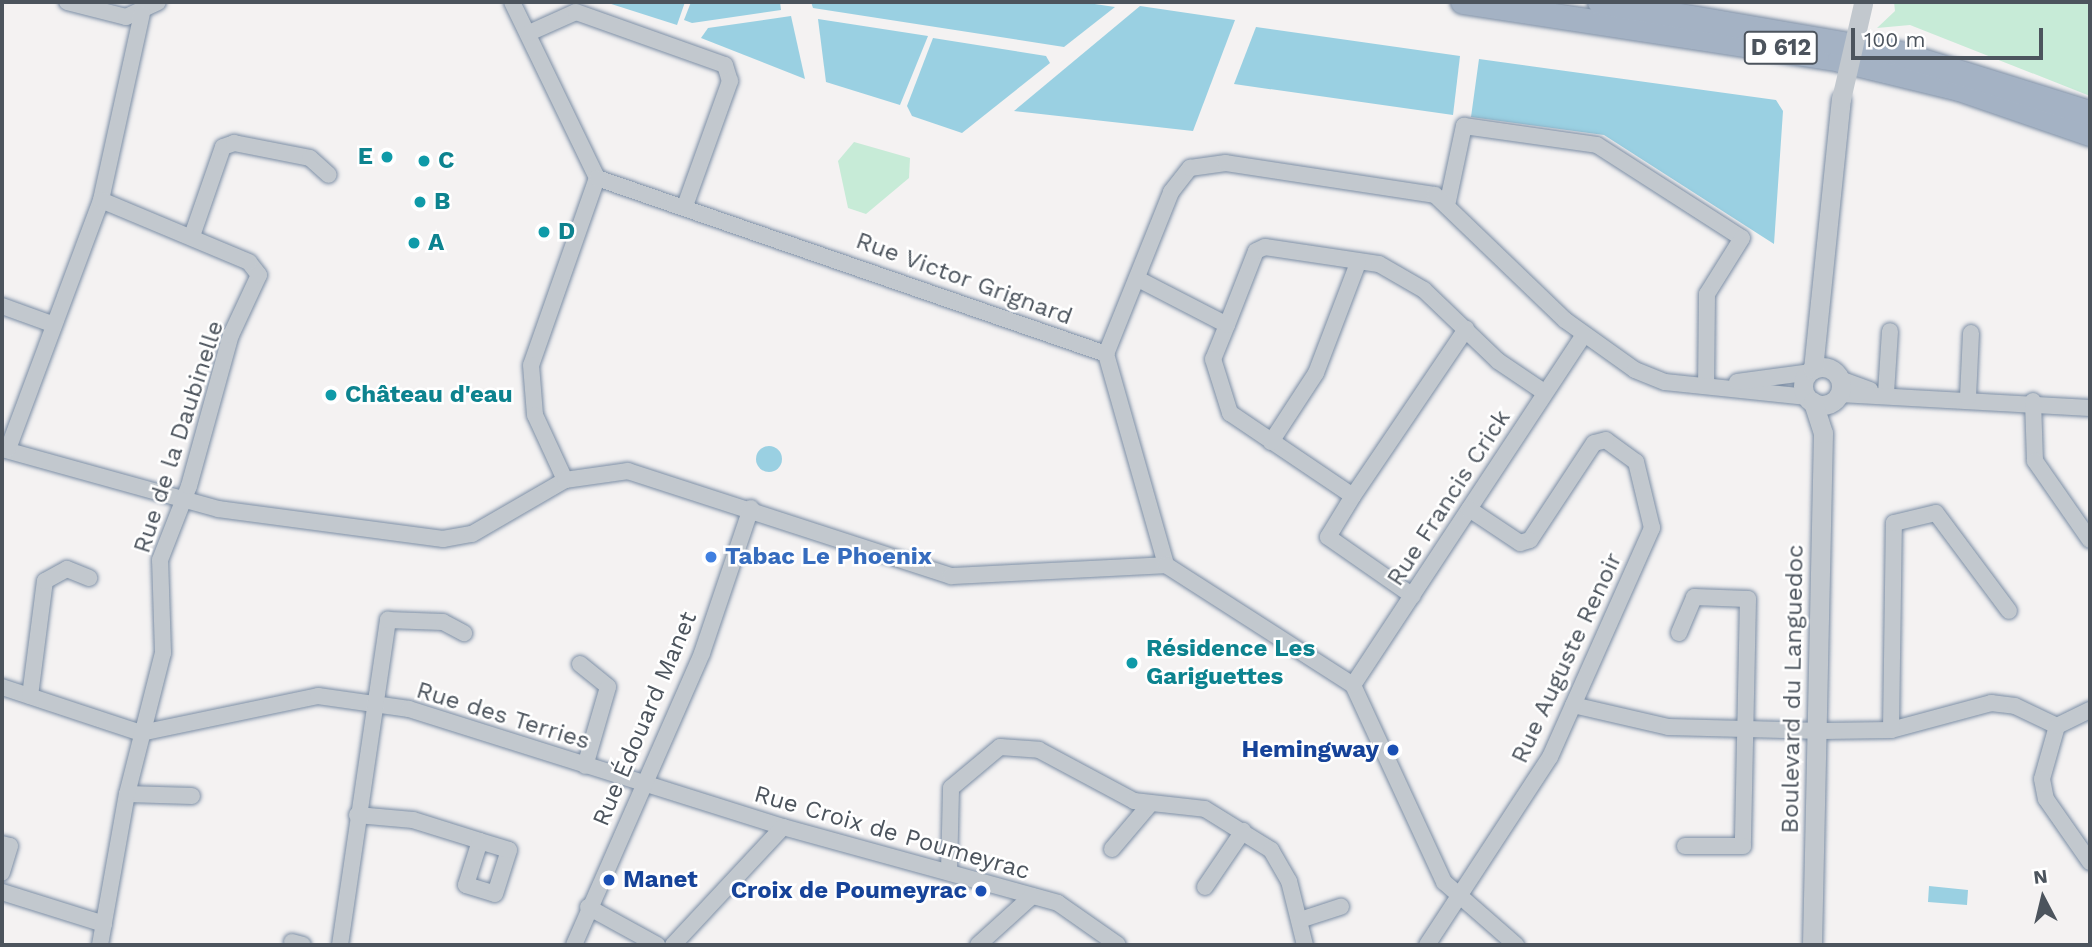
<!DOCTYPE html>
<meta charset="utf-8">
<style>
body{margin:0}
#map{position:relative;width:2092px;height:947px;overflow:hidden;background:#f4f2f2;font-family:"Work Sans",sans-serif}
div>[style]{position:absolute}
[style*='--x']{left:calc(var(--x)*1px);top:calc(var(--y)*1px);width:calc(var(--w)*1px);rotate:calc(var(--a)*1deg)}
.green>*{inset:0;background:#c7ebd7}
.water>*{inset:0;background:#9ad0e2}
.round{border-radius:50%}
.roads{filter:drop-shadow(0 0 2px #7c8ea5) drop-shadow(0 0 2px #7c8ea5)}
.minor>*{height:16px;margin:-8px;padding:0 8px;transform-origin:8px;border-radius:8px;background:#c2c8ce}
.tertiary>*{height:19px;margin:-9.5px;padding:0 9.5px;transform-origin:9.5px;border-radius:9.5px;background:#c2c8ce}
.tertiary>.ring{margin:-9.5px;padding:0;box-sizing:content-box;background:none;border:19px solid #c2c8ce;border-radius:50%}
.trunk>*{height:24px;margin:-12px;padding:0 12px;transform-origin:12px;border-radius:12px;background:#a4b2c4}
.tertiary-bridge>*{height:19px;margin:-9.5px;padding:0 9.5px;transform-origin:9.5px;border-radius:9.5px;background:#c2c8ce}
.dots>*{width:19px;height:19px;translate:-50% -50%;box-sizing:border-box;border:4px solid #fff;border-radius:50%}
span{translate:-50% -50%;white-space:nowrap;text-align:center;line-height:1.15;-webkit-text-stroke:5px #fff;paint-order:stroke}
.shield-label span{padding:2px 5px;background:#fff;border:2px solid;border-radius:5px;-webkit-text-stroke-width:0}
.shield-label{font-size:23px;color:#4c545d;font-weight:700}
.culture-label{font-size:24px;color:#0d838f;font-weight:700}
.right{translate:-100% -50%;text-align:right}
.left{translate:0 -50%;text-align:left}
.street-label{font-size:24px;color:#4c545d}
.shop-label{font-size:24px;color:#366cbe;font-weight:700}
.transit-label{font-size:24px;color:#164399;font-weight:700}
.frame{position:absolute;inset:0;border:4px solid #4c545d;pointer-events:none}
.north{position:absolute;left:2008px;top:863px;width:70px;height:70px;-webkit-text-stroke:5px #fff;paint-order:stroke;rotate:353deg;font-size:19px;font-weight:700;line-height:28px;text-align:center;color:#4c545d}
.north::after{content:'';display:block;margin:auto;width:24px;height:32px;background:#4c545d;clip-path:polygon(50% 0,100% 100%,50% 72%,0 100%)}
.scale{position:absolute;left:1851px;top:28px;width:192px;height:32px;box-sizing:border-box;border:4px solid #4c545d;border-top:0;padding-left:9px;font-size:21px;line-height:24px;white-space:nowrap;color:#4c545d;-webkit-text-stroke:5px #fff;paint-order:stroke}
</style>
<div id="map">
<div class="green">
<div style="clip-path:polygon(1894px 2px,2090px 2px,2090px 96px,1910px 25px,1877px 28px,1895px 11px)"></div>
<div style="clip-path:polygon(854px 142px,910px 158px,909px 178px,866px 214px,848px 208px,838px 161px)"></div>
</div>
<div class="water">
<div style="clip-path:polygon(605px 2px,685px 2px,677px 25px)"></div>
<div style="clip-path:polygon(691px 2px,780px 2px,781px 10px,692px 23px,684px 20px)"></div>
<div style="clip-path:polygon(811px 2px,1081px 2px,1115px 7px,1064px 47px,813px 8px)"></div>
<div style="clip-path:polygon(1140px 6px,1235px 20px,1193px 131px,1014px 111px)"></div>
<div style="clip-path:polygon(791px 16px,805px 79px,701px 38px,708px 28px)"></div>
<div style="clip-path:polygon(818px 19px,928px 36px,900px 105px,826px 82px)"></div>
<div style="clip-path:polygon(1256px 27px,1460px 56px,1453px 115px,1234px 84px)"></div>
<div style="clip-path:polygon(933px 38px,1046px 56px,1050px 63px,962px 133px,912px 116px,907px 106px)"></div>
<div style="clip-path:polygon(1479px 59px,1776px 100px,1783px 111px,1774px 244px,1604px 135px,1471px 117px)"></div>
<div class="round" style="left:756px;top:446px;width:26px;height:26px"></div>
<div style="clip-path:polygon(1929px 886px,1968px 890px,1967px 905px,1928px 902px)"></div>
</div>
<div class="roads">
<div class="minor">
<div style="--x:67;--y:2;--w:61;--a:14.3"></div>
<div style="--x:126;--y:17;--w:35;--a:-25"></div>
<div style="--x:512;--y:2;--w:195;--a:64.2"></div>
<div style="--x:597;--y:178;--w:198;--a:109.4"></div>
<div style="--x:531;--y:365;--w:50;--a:85.4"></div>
<div style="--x:535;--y:415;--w:72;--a:65.2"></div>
<div style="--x:529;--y:33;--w:51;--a:-24.1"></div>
<div style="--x:576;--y:12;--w:158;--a:19.6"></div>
<div style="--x:725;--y:65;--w:17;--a:73"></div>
<div style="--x:730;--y:81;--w:133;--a:109.8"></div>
<div style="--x:597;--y:178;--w:539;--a:19.07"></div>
<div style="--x:1106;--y:354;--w:219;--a:74.1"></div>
<div style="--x:1448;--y:201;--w:77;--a:-78"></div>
<div style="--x:1464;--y:126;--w:134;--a:8.1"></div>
<div style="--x:1597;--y:145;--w:172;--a:32.7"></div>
<div style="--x:1742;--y:238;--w:66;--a:122"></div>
<div style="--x:1707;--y:294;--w:92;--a:90.6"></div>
<div style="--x:192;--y:236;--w:94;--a:-70.8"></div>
<div style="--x:223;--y:147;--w:12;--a:-20"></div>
<div style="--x:234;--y:143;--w:77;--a:11.2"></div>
<div style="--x:310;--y:158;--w:25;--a:42"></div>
<div style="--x:1138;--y:279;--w:100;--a:27.3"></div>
<div style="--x:1227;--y:325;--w:37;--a:112"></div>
<div style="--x:1213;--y:359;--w:57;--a:72.5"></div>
<div style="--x:1230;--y:413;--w:148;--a:34"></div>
<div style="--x:1353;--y:496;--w:48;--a:121.4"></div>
<div style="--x:1328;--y:537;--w:103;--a:34.8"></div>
<div style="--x:2;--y:306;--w:53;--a:19.8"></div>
<div style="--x:1227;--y:325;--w:79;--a:-68.6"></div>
<div style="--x:1256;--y:251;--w:10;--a:-24"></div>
<div style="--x:1265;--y:247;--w:115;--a:8.5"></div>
<div style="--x:1379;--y:264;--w:52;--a:30"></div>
<div style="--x:1424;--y:290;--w:103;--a:43.8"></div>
<div style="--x:1498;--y:361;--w:55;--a:34"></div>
<div style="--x:1106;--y:354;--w:175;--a:-68.1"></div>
<div style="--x:1171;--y:192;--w:31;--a:-52"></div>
<div style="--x:1190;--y:168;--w:36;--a:-8"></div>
<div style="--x:1226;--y:163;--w:211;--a:8.7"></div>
<div style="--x:1435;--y:195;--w:180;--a:43.9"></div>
<div style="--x:1565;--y:320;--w:86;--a:35.5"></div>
<div style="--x:1635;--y:370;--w:32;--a:22"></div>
<div style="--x:1665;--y:382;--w:143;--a:6"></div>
<div style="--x:1840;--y:379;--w:32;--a:20"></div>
<div style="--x:1737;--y:382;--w:75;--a:-7.7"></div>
<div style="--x:1886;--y:393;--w:62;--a:-86.3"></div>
<div style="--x:1840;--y:394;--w:250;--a:3.2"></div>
<div style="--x:1968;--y:397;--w:64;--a:-87.3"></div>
<div style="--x:2033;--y:401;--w:60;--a:88.1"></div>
<div style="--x:2035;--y:461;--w:96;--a:55.2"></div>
<div style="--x:1271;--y:442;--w:82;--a:-56.9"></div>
<div style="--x:1316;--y:373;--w:118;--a:-69.1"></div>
<div style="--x:2;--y:449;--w:224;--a:15.5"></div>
<div style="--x:218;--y:509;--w:227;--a:7.6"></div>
<div style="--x:443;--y:539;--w:29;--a:-10"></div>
<div style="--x:472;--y:534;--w:108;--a:-30.1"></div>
<div style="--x:565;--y:480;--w:64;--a:-8.1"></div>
<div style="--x:628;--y:471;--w:340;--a:18"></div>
<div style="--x:951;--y:576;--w:215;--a:-2.9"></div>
<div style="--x:1166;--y:565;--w:222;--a:32.7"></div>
<div style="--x:1353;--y:685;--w:217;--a:65.2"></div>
<div style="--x:1444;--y:882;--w:96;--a:41.2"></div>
<div style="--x:8;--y:449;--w:266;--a:-69.5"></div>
<div style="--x:101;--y:200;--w:190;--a:-77.6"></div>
<div style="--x:1353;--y:496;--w:202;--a:-55.9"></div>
<div style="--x:1679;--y:633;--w:39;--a:-67"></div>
<div style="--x:1694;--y:597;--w:54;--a:2.1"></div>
<div style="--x:1748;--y:599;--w:247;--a:91.2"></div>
<div style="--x:1743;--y:846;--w:58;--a:180"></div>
<div style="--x:580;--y:664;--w:36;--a:39"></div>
<div style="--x:608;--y:687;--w:82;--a:106.2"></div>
<div style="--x:1353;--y:685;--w:419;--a:-56.6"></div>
<div style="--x:2;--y:687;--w:146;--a:18.3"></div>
<div style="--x:141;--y:733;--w:181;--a:-11.8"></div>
<div style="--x:318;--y:696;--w:92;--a:8.1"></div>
<div style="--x:409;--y:709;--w:392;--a:17.5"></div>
<div style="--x:783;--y:827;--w:285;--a:15.4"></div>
<div style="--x:1058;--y:903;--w:73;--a:35"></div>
<div style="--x:30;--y:696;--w:116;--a:-82.6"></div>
<div style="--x:45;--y:581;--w:25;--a:-29"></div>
<div style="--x:67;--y:569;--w:24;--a:22"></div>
<div style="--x:1573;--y:705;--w:98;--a:13"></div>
<div style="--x:1668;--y:727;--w:155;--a:1.5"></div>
<div style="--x:1823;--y:731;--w:68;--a:-0.8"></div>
<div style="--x:1891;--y:730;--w:104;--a:-15.1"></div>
<div style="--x:1991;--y:703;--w:24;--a:7"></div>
<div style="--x:2015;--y:706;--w:47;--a:25.5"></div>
<div style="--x:2057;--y:726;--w:55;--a:105.8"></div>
<div style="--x:2042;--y:779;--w:20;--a:79"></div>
<div style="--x:2046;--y:799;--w:77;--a:55.1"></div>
<div style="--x:2057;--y:726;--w:37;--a:-26"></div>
<div style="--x:1891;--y:730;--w:207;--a:-89.2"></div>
<div style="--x:1894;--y:523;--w:43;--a:-13.4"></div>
<div style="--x:1936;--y:513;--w:122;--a:53.3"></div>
<div style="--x:127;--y:794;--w:65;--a:1.8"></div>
<div style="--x:357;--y:815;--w:56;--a:5.1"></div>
<div style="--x:413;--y:820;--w:70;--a:17.4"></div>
<div style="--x:480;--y:841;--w:46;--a:107.7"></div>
<div style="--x:466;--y:885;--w:30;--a:17"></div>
<div style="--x:495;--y:894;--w:46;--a:-72.3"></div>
<div style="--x:509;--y:850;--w:30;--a:-163"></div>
<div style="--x:2;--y:844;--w:8;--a:14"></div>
<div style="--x:10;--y:846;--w:28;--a:107"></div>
<div style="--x:1112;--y:849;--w:60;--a:-49.7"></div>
<div style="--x:949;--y:872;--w:84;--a:-88.6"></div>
<div style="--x:951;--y:788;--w:64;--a:-39.9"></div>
<div style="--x:1000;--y:747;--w:39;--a:4"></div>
<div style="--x:1039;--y:750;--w:108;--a:28.2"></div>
<div style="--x:1134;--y:801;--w:71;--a:6.4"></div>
<div style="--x:1205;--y:809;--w:78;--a:31.8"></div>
<div style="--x:1271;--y:850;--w:36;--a:60"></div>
<div style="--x:1289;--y:881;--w:66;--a:76"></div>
<div style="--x:1205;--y:887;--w:68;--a:-55.8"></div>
<div style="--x:2;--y:892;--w:107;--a:17.4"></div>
<div style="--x:588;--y:907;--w:79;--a:28.8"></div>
<div style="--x:1303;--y:919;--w:40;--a:-18"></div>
<div style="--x:292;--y:942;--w:11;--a:15"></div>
<div style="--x:100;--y:945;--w:153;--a:-79.9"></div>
<div style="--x:127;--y:794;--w:146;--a:-75.7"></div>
<div style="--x:163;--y:653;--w:93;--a:-91.8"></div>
<div style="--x:160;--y:560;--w:79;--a:-68.6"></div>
<div style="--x:189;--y:486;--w:157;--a:-74.5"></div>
<div style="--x:231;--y:335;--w:66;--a:-65"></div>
<div style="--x:259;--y:275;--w:16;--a:-128"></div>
<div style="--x:249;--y:262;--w:160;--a:-157.3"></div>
<div style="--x:340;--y:945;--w:329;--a:-81.6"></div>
<div style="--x:388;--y:620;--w:55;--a:2.1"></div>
<div style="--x:443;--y:622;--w:24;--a:28"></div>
<div style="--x:574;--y:945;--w:319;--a:-66.3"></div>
<div style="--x:702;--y:653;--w:153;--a:-71.3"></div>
<div style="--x:673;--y:945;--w:161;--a:-47"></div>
<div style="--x:978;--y:945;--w:73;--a:-42.2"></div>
<div style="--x:1427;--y:945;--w:225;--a:-56.8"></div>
<div style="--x:1550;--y:757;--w:251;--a:-66"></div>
<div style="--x:1652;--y:528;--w:68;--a:-103.6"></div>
<div style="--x:1636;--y:462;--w:37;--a:-144"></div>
<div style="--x:1606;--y:440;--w:12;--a:166"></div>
<div style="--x:1594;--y:443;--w:116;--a:123.4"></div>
<div style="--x:1530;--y:540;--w:10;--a:163"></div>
<div style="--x:1520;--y:543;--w:61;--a:-146.3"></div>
</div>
<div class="tertiary">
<div class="ring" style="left:1803px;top:367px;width:19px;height:19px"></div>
<div style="--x:1813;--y:369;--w:271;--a:-84.1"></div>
<div style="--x:1812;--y:945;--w:512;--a:-88.77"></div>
<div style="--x:1823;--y:433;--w:33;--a:-108"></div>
</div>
<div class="trunk">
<div style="--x:1463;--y:2;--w:381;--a:8.7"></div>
<div style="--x:1840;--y:60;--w:122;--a:13.7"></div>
<div style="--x:1959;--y:89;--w:139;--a:19"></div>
<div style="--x:1600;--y:2;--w:304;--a:9.8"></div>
<div style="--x:1900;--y:54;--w:199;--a:17.3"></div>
</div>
</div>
<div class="tertiary-bridge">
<div style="--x:1841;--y:99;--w:98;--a:-77"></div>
</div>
<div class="dots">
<div style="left:387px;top:157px;background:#0f9aa8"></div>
<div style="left:424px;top:161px;background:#0f9aa8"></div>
<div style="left:420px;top:202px;background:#0f9aa8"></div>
<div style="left:544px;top:232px;background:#0f9aa8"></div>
<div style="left:414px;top:243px;background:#0f9aa8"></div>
<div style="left:331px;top:395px;background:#0f9aa8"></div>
<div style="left:711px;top:557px;background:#3f7fe0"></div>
<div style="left:1132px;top:663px;background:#0f9aa8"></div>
<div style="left:1393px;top:750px;background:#1a4fb4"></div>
<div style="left:609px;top:880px;background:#1a4fb4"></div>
<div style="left:981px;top:891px;background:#1a4fb4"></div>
</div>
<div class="shield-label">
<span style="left:1781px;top:48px">D 612</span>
</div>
<div class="culture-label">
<span class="right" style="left:373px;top:157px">E</span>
<span class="left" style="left:438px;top:161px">C</span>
<span class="left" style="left:434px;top:202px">B</span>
<span class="left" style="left:558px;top:232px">D</span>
<span class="left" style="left:428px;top:243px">A</span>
<span class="left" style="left:345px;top:395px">Château d'eau</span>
<span class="left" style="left:1146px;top:663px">Résidence Les<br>Gariguettes</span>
</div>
<div class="street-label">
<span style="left:964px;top:279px;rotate:20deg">Rue Victor Grignard</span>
<span style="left:179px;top:437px;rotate:-72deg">Rue de la Daubinelle</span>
<span style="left:1449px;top:498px;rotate:-57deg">Rue Francis Crick</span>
<span style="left:1567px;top:658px;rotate:-65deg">Rue Auguste Renoir</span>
<span style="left:1793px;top:689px;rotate:-89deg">Boulevard du Languedoc</span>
<span style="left:503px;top:716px;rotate:17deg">Rue des Terries</span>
<span style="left:645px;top:719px;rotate:-67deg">Rue Édouard Manet</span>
<span style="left:892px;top:833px;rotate:16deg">Rue Croix de Poumeyrac</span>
</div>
<div class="shop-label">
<span class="left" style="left:725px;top:557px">Tabac Le Phoenix</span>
</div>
<div class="transit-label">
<span class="right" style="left:1379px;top:750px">Hemingway</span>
<span class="left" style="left:623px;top:880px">Manet</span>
<span class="right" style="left:967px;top:891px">Croix de Poumeyrac</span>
</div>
<div class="frame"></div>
<div class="north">N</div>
<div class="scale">100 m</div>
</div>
